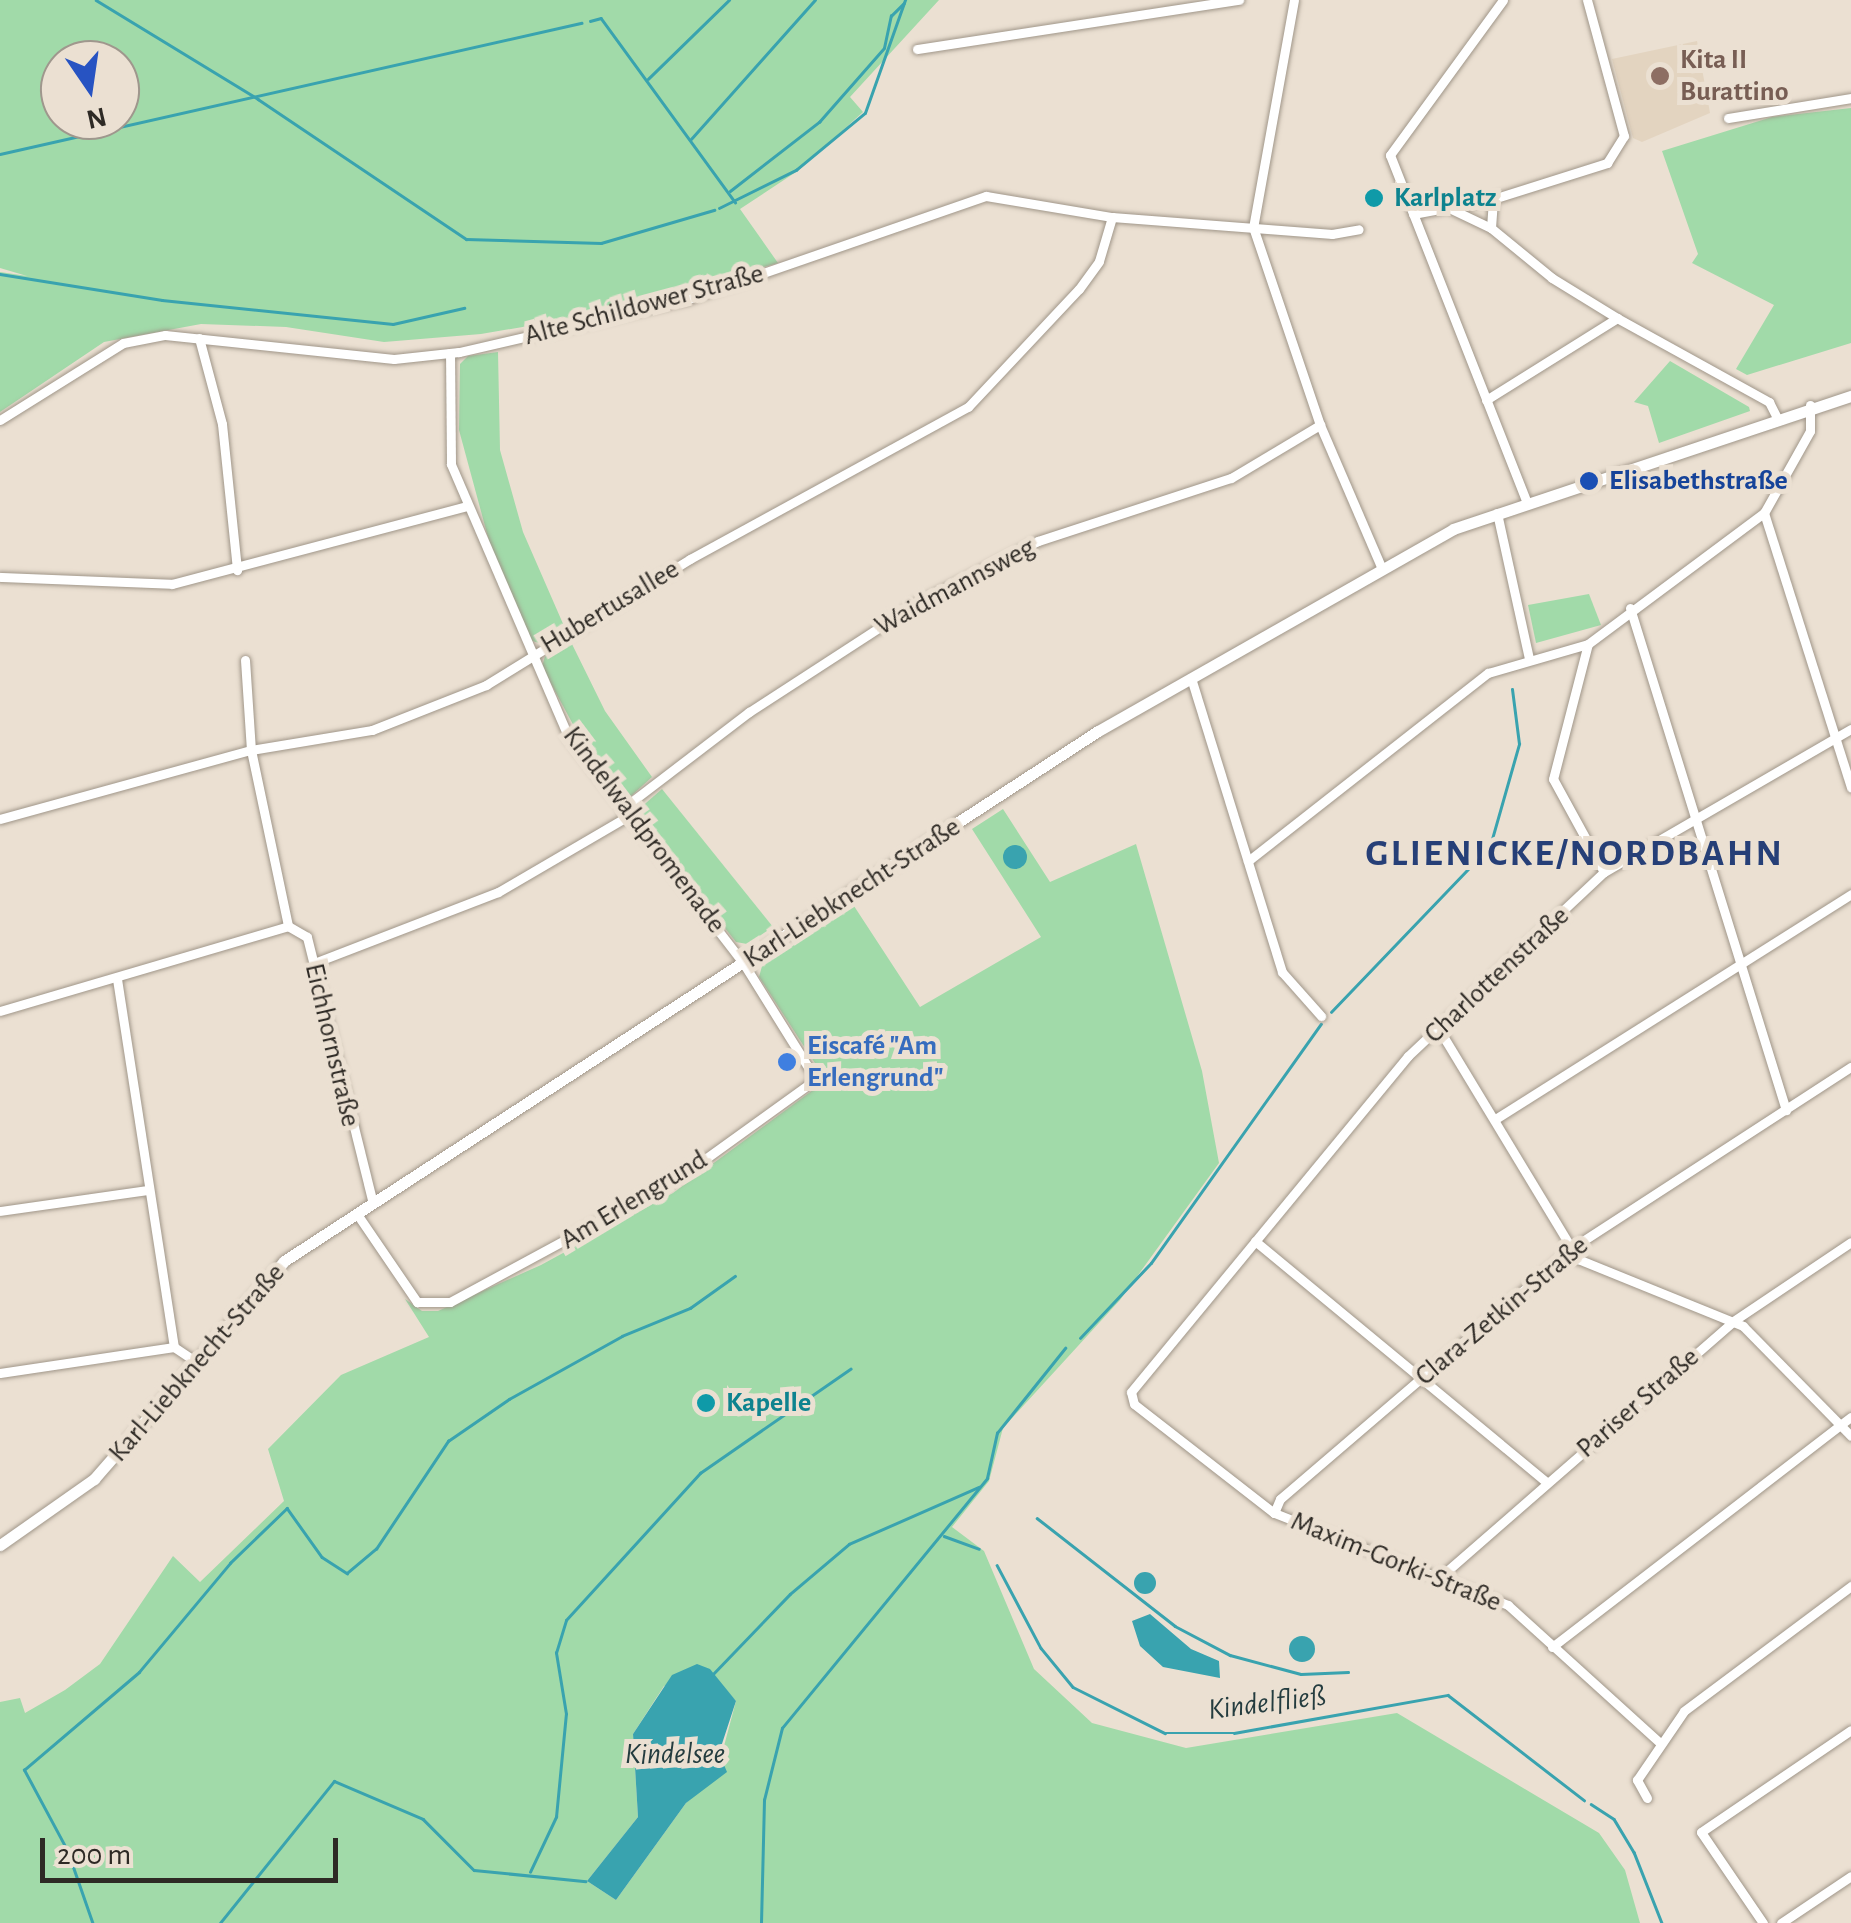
<!DOCTYPE html>
<meta charset="utf-8">
<style>
body{margin:0}
#map{position:relative;width:1851px;height:1923px;overflow:hidden;background:#ebe0d2;font-family:"Alegreya Sans",sans-serif}
div>[style]{position:absolute}
[style*='--x']{left:calc(var(--x)*1px);top:calc(var(--y)*1px);width:calc(var(--w)*1px);rotate:calc(var(--a)*1deg)}
.built>*{inset:0;background:#e3d4c0}
.green>*{inset:0;background:#a1daa9}
.water>*{inset:0;background:#39a3af}
.round{border-radius:50%}
.stream>*{height:2.5px;margin:-1.25px;padding:0 1.25px;transform-origin:1.25px;border-radius:1.25px;background:#39a3af}
.roads{filter:drop-shadow(0 0 2px #a09689) drop-shadow(0 0 2px #a09689)}
.minor>*{height:9px;margin:-4.5px;padding:0 4.5px;transform-origin:4.5px;border-radius:4.5px;background:#fff}
.tertiary>*{height:11px;margin:-5.5px;padding:0 5.5px;transform-origin:5.5px;border-radius:5.5px;background:#fff}
.dots>*{width:28px;height:28px;translate:-50% -50%;box-sizing:border-box;border:5px solid #ebe0d2;border-radius:50%}
span{translate:-50% -50%;white-space:nowrap;text-align:center;line-height:1.15;-webkit-text-stroke:10px #ebe0d2;paint-order:stroke}
.education-label{font-size:28px;color:#785e54;font-weight:700}
.left{translate:0 -50%;text-align:left}
.culture-label{font-size:28px;color:#0d838f;font-weight:700}
.street-label{font-size:28px;color:#2e2a25}
.transit-label{font-size:28px;color:#164399;font-weight:700}
.shop-label{font-size:28px;color:#366cbe;font-weight:700}
.water-label{font-size:30px;color:#243c3f;font-style:italic}
.district-label{font-size:38px;color:#263f77;font-weight:700;letter-spacing:2.5px}
.north{position:absolute;left:40px;top:40px;width:100px;height:100px;box-sizing:border-box;background:#ebe0d2;border:2px solid #9f978d;border-radius:50%;rotate:167deg;font-size:28px;font-weight:700;line-height:40px;text-align:center;color:#2e2a25}
.north::after{content:'';display:block;margin:auto;width:35px;height:45px;background:#2753c2;clip-path:polygon(50% 0,100% 100%,50% 72%,0 100%)}
.scale{position:absolute;left:40px;top:1838px;width:298px;height:45px;box-sizing:border-box;border:5px solid #2e2a25;border-top:0;padding-left:12px;font-size:30px;line-height:35px;white-space:nowrap;color:#2e2a25;-webkit-text-stroke:8px #ebe0d2;paint-order:stroke}
</style>
<div id="map">
<div class="built">
<div style="clip-path:polygon(1697px 41px,1710px 113px,1642px 142px,1633px 138px,1612px 59px)"></div>
</div>
<div class="green">
<div style="clip-path:polygon(evenodd,0 0,939px 0,850px 97px,863px 112px,799px 170px,740px 209px,778px 263px,593px 315px,481px 334px,384px 342px,286px 327px,201px 324px,104px 342px,0 412px,0 272px,27px 276px,0 268px,0 0,60px 60px,120px 60px,120px 120px,60px 120px,60px 60px)"></div>
<div style="clip-path:polygon(1851px 108px,1851px 343px,1747px 375px,1736px 369px,1774px 305px,1692px 263px,1698px 254px,1662px 151px,1772px 117px)"></div>
<div style="clip-path:polygon(498px 352px,500px 450px,523px 532px,564px 626px,539px 643px,529px 640px,492px 552px,459px 430px,460px 364px,468px 356px)"></div>
<div style="clip-path:polygon(1670px 361px,1749px 407px,1750px 411px,1659px 443px,1648px 406px,1634px 402px)"></div>
<div style="clip-path:polygon(1589px 594px,1601px 625px,1536px 643px,1528px 605px)"></div>
<div style="clip-path:polygon(570px 640px,605px 711px,652px 777px,630px 797px,620px 796px,590px 756px,542px 667px,545px 656px)"></div>
<div style="clip-path:polygon(662px 789px,773px 927px,747px 944px,736px 942px,639px 820px,639px 809px)"></div>
<div style="clip-path:polygon(evenodd,1003px 809px,1050px 882px,1136px 844px,1202px 1071px,1219px 1163px,1120px 1300px,1003px 1428px,989px 1481px,952px 1527px,984px 1551px,1034px 1669px,1092px 1723px,1186px 1748px,1397px 1713px,1599px 1833px,1625px 1870px,1640px 1923px,0 1923px,0 1702px,20px 1698px,25px 1713px,65px 1690px,100px 1664px,173px 1556px,200px 1582px,284px 1501px,268px 1449px,341px 1375px,429px 1337px,405px 1299px,422px 1311px,438px 1311px,541px 1265px,673px 1193px,817px 1087px,822px 1074px,759px 977px,762px 966px,854px 906px,920px 1007px,1041px 937px,972px 829px,1003px 809px,712px 1675px,736px 1701px,716px 1776px,686px 1803px,616px 1900px,587px 1881px,638px 1817px,633px 1734px,664px 1686px,712px 1675px)"></div>
</div>
<div class="water">
<div class="round" style="left:1003px;top:845px;width:24px;height:24px"></div>
<div class="round" style="left:1134px;top:1572px;width:22px;height:22px"></div>
<div style="clip-path:polygon(1150px 1614px,1191px 1649px,1219px 1661px,1220px 1678px,1163px 1667px,1140px 1646px,1132px 1621px)"></div>
<div class="round" style="left:1289px;top:1636px;width:26px;height:26px"></div>
<div style="clip-path:polygon(697px 1664px,710px 1669px,736px 1701px,719px 1753px,727px 1772px,686px 1803px,616px 1900px,587px 1881px,638px 1817px,633px 1734px,672px 1675px)"></div>
</div>
<div class="stream">
<div style="--x:96;--y:0;--w:190;--a:31.4"></div>
<div style="--x:258;--y:99;--w:251;--a:33.9"></div>
<div style="--x:466;--y:239;--w:135;--a:1.7"></div>
<div style="--x:601;--y:243;--w:118;--a:-16.3"></div>
<div style="--x:590;--y:21;--w:11;--a:-15"></div>
<div style="--x:601;--y:18;--w:228;--a:53.9"></div>
<div style="--x:648;--y:79;--w:113;--a:-44.3"></div>
<div style="--x:691;--y:139;--w:186;--a:-48.3"></div>
<div style="--x:0;--y:154;--w:596;--a:-12.71"></div>
<div style="--x:730;--y:191;--w:113;--a:-37.8"></div>
<div style="--x:819;--y:122;--w:98;--a:-48.7"></div>
<div style="--x:884;--y:48;--w:33;--a:-78"></div>
<div style="--x:891;--y:16;--w:18;--a:-45"></div>
<div style="--x:719;--y:208;--w:86;--a:-26.3"></div>
<div style="--x:796;--y:170;--w:89;--a:-39.6"></div>
<div style="--x:865;--y:113;--w:120;--a:-70.5"></div>
<div style="--x:0;--y:274;--w:164;--a:9.1"></div>
<div style="--x:162;--y:300;--w:232;--a:5.9"></div>
<div style="--x:393;--y:324;--w:73;--a:-12.7"></div>
<div style="--x:1331;--y:1012;--w:230;--a:-46.2"></div>
<div style="--x:1490;--y:846;--w:106;--a:-74.1"></div>
<div style="--x:1519;--y:744;--w:55;--a:-97.3"></div>
<div style="--x:1080;--y:1338;--w:103;--a:-46.6"></div>
<div style="--x:1151;--y:1263;--w:293;--a:-54.6"></div>
<div style="--x:1037;--y:1518;--w:175;--a:38"></div>
<div style="--x:1175;--y:1626;--w:62;--a:27.8"></div>
<div style="--x:1230;--y:1655;--w:73;--a:15"></div>
<div style="--x:1301;--y:1674;--w:47;--a:-2.4"></div>
<div style="--x:944;--y:1536;--w:37;--a:20"></div>
<div style="--x:997;--y:1565;--w:94;--a:62.1"></div>
<div style="--x:1041;--y:1648;--w:50;--a:50.6"></div>
<div style="--x:1073;--y:1687;--w:103;--a:26.6"></div>
<div style="--x:1165;--y:1733;--w:69;--a:0"></div>
<div style="--x:1234;--y:1733;--w:217;--a:-10.1"></div>
<div style="--x:1448;--y:1695;--w:172;--a:37.7"></div>
<div style="--x:712;--y:1675;--w:112;--a:-46.1"></div>
<div style="--x:790;--y:1594;--w:77;--a:-40.3"></div>
<div style="--x:849;--y:1544;--w:142;--a:-23.7"></div>
<div style="--x:1591;--y:1804;--w:27;--a:33"></div>
<div style="--x:1614;--y:1819;--w:39;--a:59"></div>
<div style="--x:1634;--y:1852;--w:76;--a:68.5"></div>
<div style="--x:68;--y:1852;--w:93;--a:-118.2"></div>
<div style="--x:24;--y:1770;--w:151;--a:-40.4"></div>
<div style="--x:139;--y:1672;--w:142;--a:-50.1"></div>
<div style="--x:230;--y:1563;--w:79;--a:-44"></div>
<div style="--x:287;--y:1508;--w:60;--a:54.5"></div>
<div style="--x:322;--y:1557;--w:30;--a:33"></div>
<div style="--x:347;--y:1573;--w:38;--a:-40"></div>
<div style="--x:376;--y:1549;--w:130;--a:-56.3"></div>
<div style="--x:448;--y:1441;--w:74;--a:-34.5"></div>
<div style="--x:509;--y:1399;--w:129;--a:-29.1"></div>
<div style="--x:622;--y:1336;--w:74;--a:-22.4"></div>
<div style="--x:690;--y:1308;--w:55;--a:-35.4"></div>
<div style="--x:71;--y:1860;--w:67;--a:70.8"></div>
<div style="--x:530;--y:1872;--w:61;--a:-64.7"></div>
<div style="--x:556;--y:1817;--w:103;--a:-84.5"></div>
<div style="--x:566;--y:1714;--w:62;--a:-99.3"></div>
<div style="--x:556;--y:1653;--w:34;--a:-73"></div>
<div style="--x:566;--y:1620;--w:199;--a:-47.6"></div>
<div style="--x:700;--y:1473;--w:183;--a:-34.7"></div>
<div style="--x:220;--y:1923;--w:182;--a:-51.2"></div>
<div style="--x:334;--y:1781;--w:97;--a:23.1"></div>
<div style="--x:423;--y:1819;--w:72;--a:45"></div>
<div style="--x:474;--y:1870;--w:112;--a:5.7"></div>
<div style="--x:761;--y:1923;--w:123;--a:-88.6"></div>
<div style="--x:764;--y:1800;--w:74;--a:-76"></div>
<div style="--x:782;--y:1728;--w:323;--a:-50.6"></div>
<div style="--x:987;--y:1478;--w:46;--a:-77.5"></div>
<div style="--x:997;--y:1433;--w:109;--a:-51.3"></div>
</div>
<div class="roads">
<div class="minor">
<div style="--x:1294;--y:0;--w:231;--a:100.2"></div>
<div style="--x:1253;--y:227;--w:209;--a:71.3"></div>
<div style="--x:1320;--y:425;--w:157;--a:66.7"></div>
<div style="--x:1503;--y:0;--w:192;--a:126.1"></div>
<div style="--x:1390;--y:155;--w:373;--a:68.5"></div>
<div style="--x:917;--y:49;--w:326;--a:-8.7"></div>
<div style="--x:1728;--y:118;--w:125;--a:-9.2"></div>
<div style="--x:1449;--y:208;--w:47;--a:25.5"></div>
<div style="--x:1491;--y:228;--w:79;--a:39.3"></div>
<div style="--x:1552;--y:278;--w:76;--a:31.6"></div>
<div style="--x:1617;--y:318;--w:174;--a:28.9"></div>
<div style="--x:1769;--y:402;--w:16;--a:63"></div>
<div style="--x:1413;--y:214;--w:81;--a:-10.6"></div>
<div style="--x:1493;--y:199;--w:120;--a:-17.5"></div>
<div style="--x:1607;--y:163;--w:32;--a:-58"></div>
<div style="--x:1624;--y:136;--w:141;--a:-105.2"></div>
<div style="--x:1491;--y:228;--w:29;--a:-86"></div>
<div style="--x:199;--y:338;--w:89;--a:75"></div>
<div style="--x:222;--y:424;--w:147;--a:84.1"></div>
<div style="--x:1486;--y:400;--w:155;--a:-32"></div>
<div style="--x:0;--y:420;--w:145;--a:-32"></div>
<div style="--x:123;--y:343;--w:43;--a:-10.8"></div>
<div style="--x:165;--y:335;--w:230;--a:6"></div>
<div style="--x:394;--y:359;--w:65;--a:-6.1"></div>
<div style="--x:459;--y:352;--w:235;--a:-13"></div>
<div style="--x:688;--y:299;--w:315;--a:-19.1"></div>
<div style="--x:986;--y:196;--w:128;--a:9.5"></div>
<div style="--x:1112;--y:217;--w:221;--a:4.4"></div>
<div style="--x:1332;--y:234;--w:27;--a:-10"></div>
<div style="--x:1497;--y:513;--w:148;--a:77.6"></div>
<div style="--x:1764;--y:513;--w:288;--a:72.4"></div>
<div style="--x:0;--y:577;--w:172;--a:2.3"></div>
<div style="--x:172;--y:584;--w:305;--a:-14.8"></div>
<div style="--x:1630;--y:608;--w:526;--a:72.74"></div>
<div style="--x:245;--y:660;--w:90;--a:86.2"></div>
<div style="--x:251;--y:750;--w:180;--a:78.1"></div>
<div style="--x:288;--y:926;--w:22;--a:30"></div>
<div style="--x:307;--y:937;--w:274;--a:76.1"></div>
<div style="--x:1191;--y:678;--w:308;--a:72.8"></div>
<div style="--x:1282;--y:972;--w:59;--a:48.4"></div>
<div style="--x:622;--y:809;--w:160;--a:-37.4"></div>
<div style="--x:749;--y:712;--w:198;--a:-33"></div>
<div style="--x:915;--y:604;--w:138;--a:-27.1"></div>
<div style="--x:1038;--y:541;--w:203;--a:-18.1"></div>
<div style="--x:1231;--y:478;--w:104;--a:-30.8"></div>
<div style="--x:0;--y:819;--w:260;--a:-15.4"></div>
<div style="--x:251;--y:750;--w:123;--a:-9.4"></div>
<div style="--x:372;--y:730;--w:123;--a:-21.5"></div>
<div style="--x:486;--y:685;--w:240;--a:-31.7"></div>
<div style="--x:690;--y:559;--w:317;--a:-28.7"></div>
<div style="--x:968;--y:407;--w:162;--a:-46.8"></div>
<div style="--x:1079;--y:289;--w:34;--a:-54"></div>
<div style="--x:1099;--y:261;--w:46;--a:-73.5"></div>
<div style="--x:1248;--y:861;--w:305;--a:-38.1"></div>
<div style="--x:1488;--y:673;--w:104;--a:-16.2"></div>
<div style="--x:1604;--y:872;--w:285;--a:-30.1"></div>
<div style="--x:314;--y:963;--w:197;--a:-21.1"></div>
<div style="--x:498;--y:892;--w:151;--a:-30.3"></div>
<div style="--x:117;--y:979;--w:372;--a:81.2"></div>
<div style="--x:0;--y:1011;--w:300;--a:-16.4"></div>
<div style="--x:1440;--y:1031;--w:267;--a:58.8"></div>
<div style="--x:1578;--y:1259;--w:178;--a:22.1"></div>
<div style="--x:1743;--y:1326;--w:154;--a:45.5"></div>
<div style="--x:1497;--y:1118;--w:419;--a:-32.3"></div>
<div style="--x:0;--y:1211;--w:148;--a:-8.1"></div>
<div style="--x:357;--y:1214;--w:107;--a:55.7"></div>
<div style="--x:417;--y:1302;--w:33;--a:0"></div>
<div style="--x:450;--y:1302;--w:257;--a:-28.4"></div>
<div style="--x:676;--y:1180;--w:164;--a:-35.8"></div>
<div style="--x:809;--y:1084;--w:10;--a:-66"></div>
<div style="--x:813;--y:1075;--w:131;--a:-121.9"></div>
<div style="--x:744;--y:964;--w:288;--a:-127.7"></div>
<div style="--x:568;--y:736;--w:296;--a:-113.3"></div>
<div style="--x:451;--y:464;--w:111;--a:-90.5"></div>
<div style="--x:1255;--y:1241;--w:378;--a:39.6"></div>
<div style="--x:0;--y:1373;--w:176;--a:-8.5"></div>
<div style="--x:174;--y:1347;--w:27;--a:34"></div>
<div style="--x:1274;--y:1513;--w:15;--a:-67"></div>
<div style="--x:1280;--y:1499;--w:389;--a:-40.6"></div>
<div style="--x:1575;--y:1246;--w:329;--a:-33"></div>
<div style="--x:1439;--y:1578;--w:389;--a:-41.1"></div>
<div style="--x:1732;--y:1322;--w:143;--a:-33.9"></div>
<div style="--x:1552;--y:1647;--w:377;--a:-37.6"></div>
<div style="--x:1659;--y:1742;--w:204;--a:-137.8"></div>
<div style="--x:1508;--y:1605;--w:251;--a:-158.5"></div>
<div style="--x:1274;--y:1513;--w:177;--a:-142.1"></div>
<div style="--x:1134;--y:1404;--w:12;--a:-104"></div>
<div style="--x:1131;--y:1392;--w:435;--a:-50.5"></div>
<div style="--x:1408;--y:1056;--w:269;--a:-43.2"></div>
<div style="--x:1604;--y:872;--w:106;--a:-118.7"></div>
<div style="--x:1553;--y:779;--w:139;--a:-75.5"></div>
<div style="--x:1588;--y:644;--w:219;--a:-36.7"></div>
<div style="--x:1764;--y:513;--w:94;--a:-60.7"></div>
<div style="--x:1810;--y:431;--w:26;--a:-90"></div>
<div style="--x:1647;--y:1798;--w:21;--a:-119"></div>
<div style="--x:1637;--y:1780;--w:83;--a:-55.7"></div>
<div style="--x:1684;--y:1711;--w:209;--a:-36.8"></div>
<div style="--x:1763;--y:1923;--w:110;--a:-124.3"></div>
<div style="--x:1701;--y:1832;--w:181;--a:-34.2"></div>
<div style="--x:1781;--y:1923;--w:84;--a:-33.9"></div>
</div>
<div class="tertiary">
<div style="--x:0;--y:1545;--w:115;--a:-35.1"></div>
<div style="--x:94;--y:1479;--w:289;--a:-48.9"></div>
<div style="--x:284;--y:1261;--w:971;--a:-33.07"></div>
<div style="--x:1098;--y:731;--w:408;--a:-29.6"></div>
<div style="--x:1453;--y:529;--w:420;--a:-18.5"></div>
</div>
</div>
<div class="dots">
<div style="left:1660px;top:76px;background:#8d6e63"></div>
<div style="left:1374px;top:198px;background:#0f9aa8"></div>
<div style="left:1589px;top:481px;background:#1a4fb4"></div>
<div style="left:787px;top:1062px;background:#3f7fe0"></div>
<div style="left:706px;top:1403px;background:#0f9aa8"></div>
</div>
<div class="education-label">
<span class="left" style="left:1680px;top:76px">Kita II<br>Burattino</span>
</div>
<div class="culture-label">
<span class="left" style="left:1394px;top:198px">Karlplatz</span>
<span class="left" style="left:726px;top:1403px">Kapelle</span>
</div>
<div class="street-label">
<span style="left:644px;top:305px;rotate:-15deg">Alte Schildower Straße</span>
<span style="left:955px;top:587px;rotate:-28deg">Waidmannsweg</span>
<span style="left:610px;top:607px;rotate:-31deg">Hubertusallee</span>
<span style="left:644px;top:830px;rotate:53deg">Kindelwaldpromenade</span>
<span style="left:852px;top:893px;rotate:-33deg">Karl-Liebknecht-Straße</span>
<span style="left:1497px;top:975px;rotate:-43deg">Charlottenstraße</span>
<span style="left:332px;top:1045px;rotate:77deg">Eichhornstraße</span>
<span style="left:634px;top:1200px;rotate:-31deg">Am Erlengrund</span>
<span style="left:1502px;top:1311px;rotate:-40deg">Clara-Zetkin-Straße</span>
<span style="left:197px;top:1363px;rotate:-49deg">Karl-Liebknecht-Straße</span>
<span style="left:1638px;top:1403px;rotate:-41deg">Pariser Straße</span>
<span style="left:1396px;top:1562px;rotate:22deg">Maxim-Gorki-Straße</span>
</div>
<div class="transit-label">
<span class="left" style="left:1609px;top:481px">Elisabethstraße</span>
</div>
<div class="shop-label">
<span class="left" style="left:807px;top:1062px">Eiscafé "Am<br>Erlengrund"</span>
</div>
<div class="water-label">
<span style="left:1267px;top:1703px;rotate:-7deg">Kindelfließ</span>
<span style="left:675px;top:1754px">Kindelsee</span>
</div>
<div class="district-label">
<span style="left:1575px;top:855px">GLIENICKE/NORDBAHN</span>
</div>
<div class="north">N</div>
<div class="scale">200 m</div>
</div>
